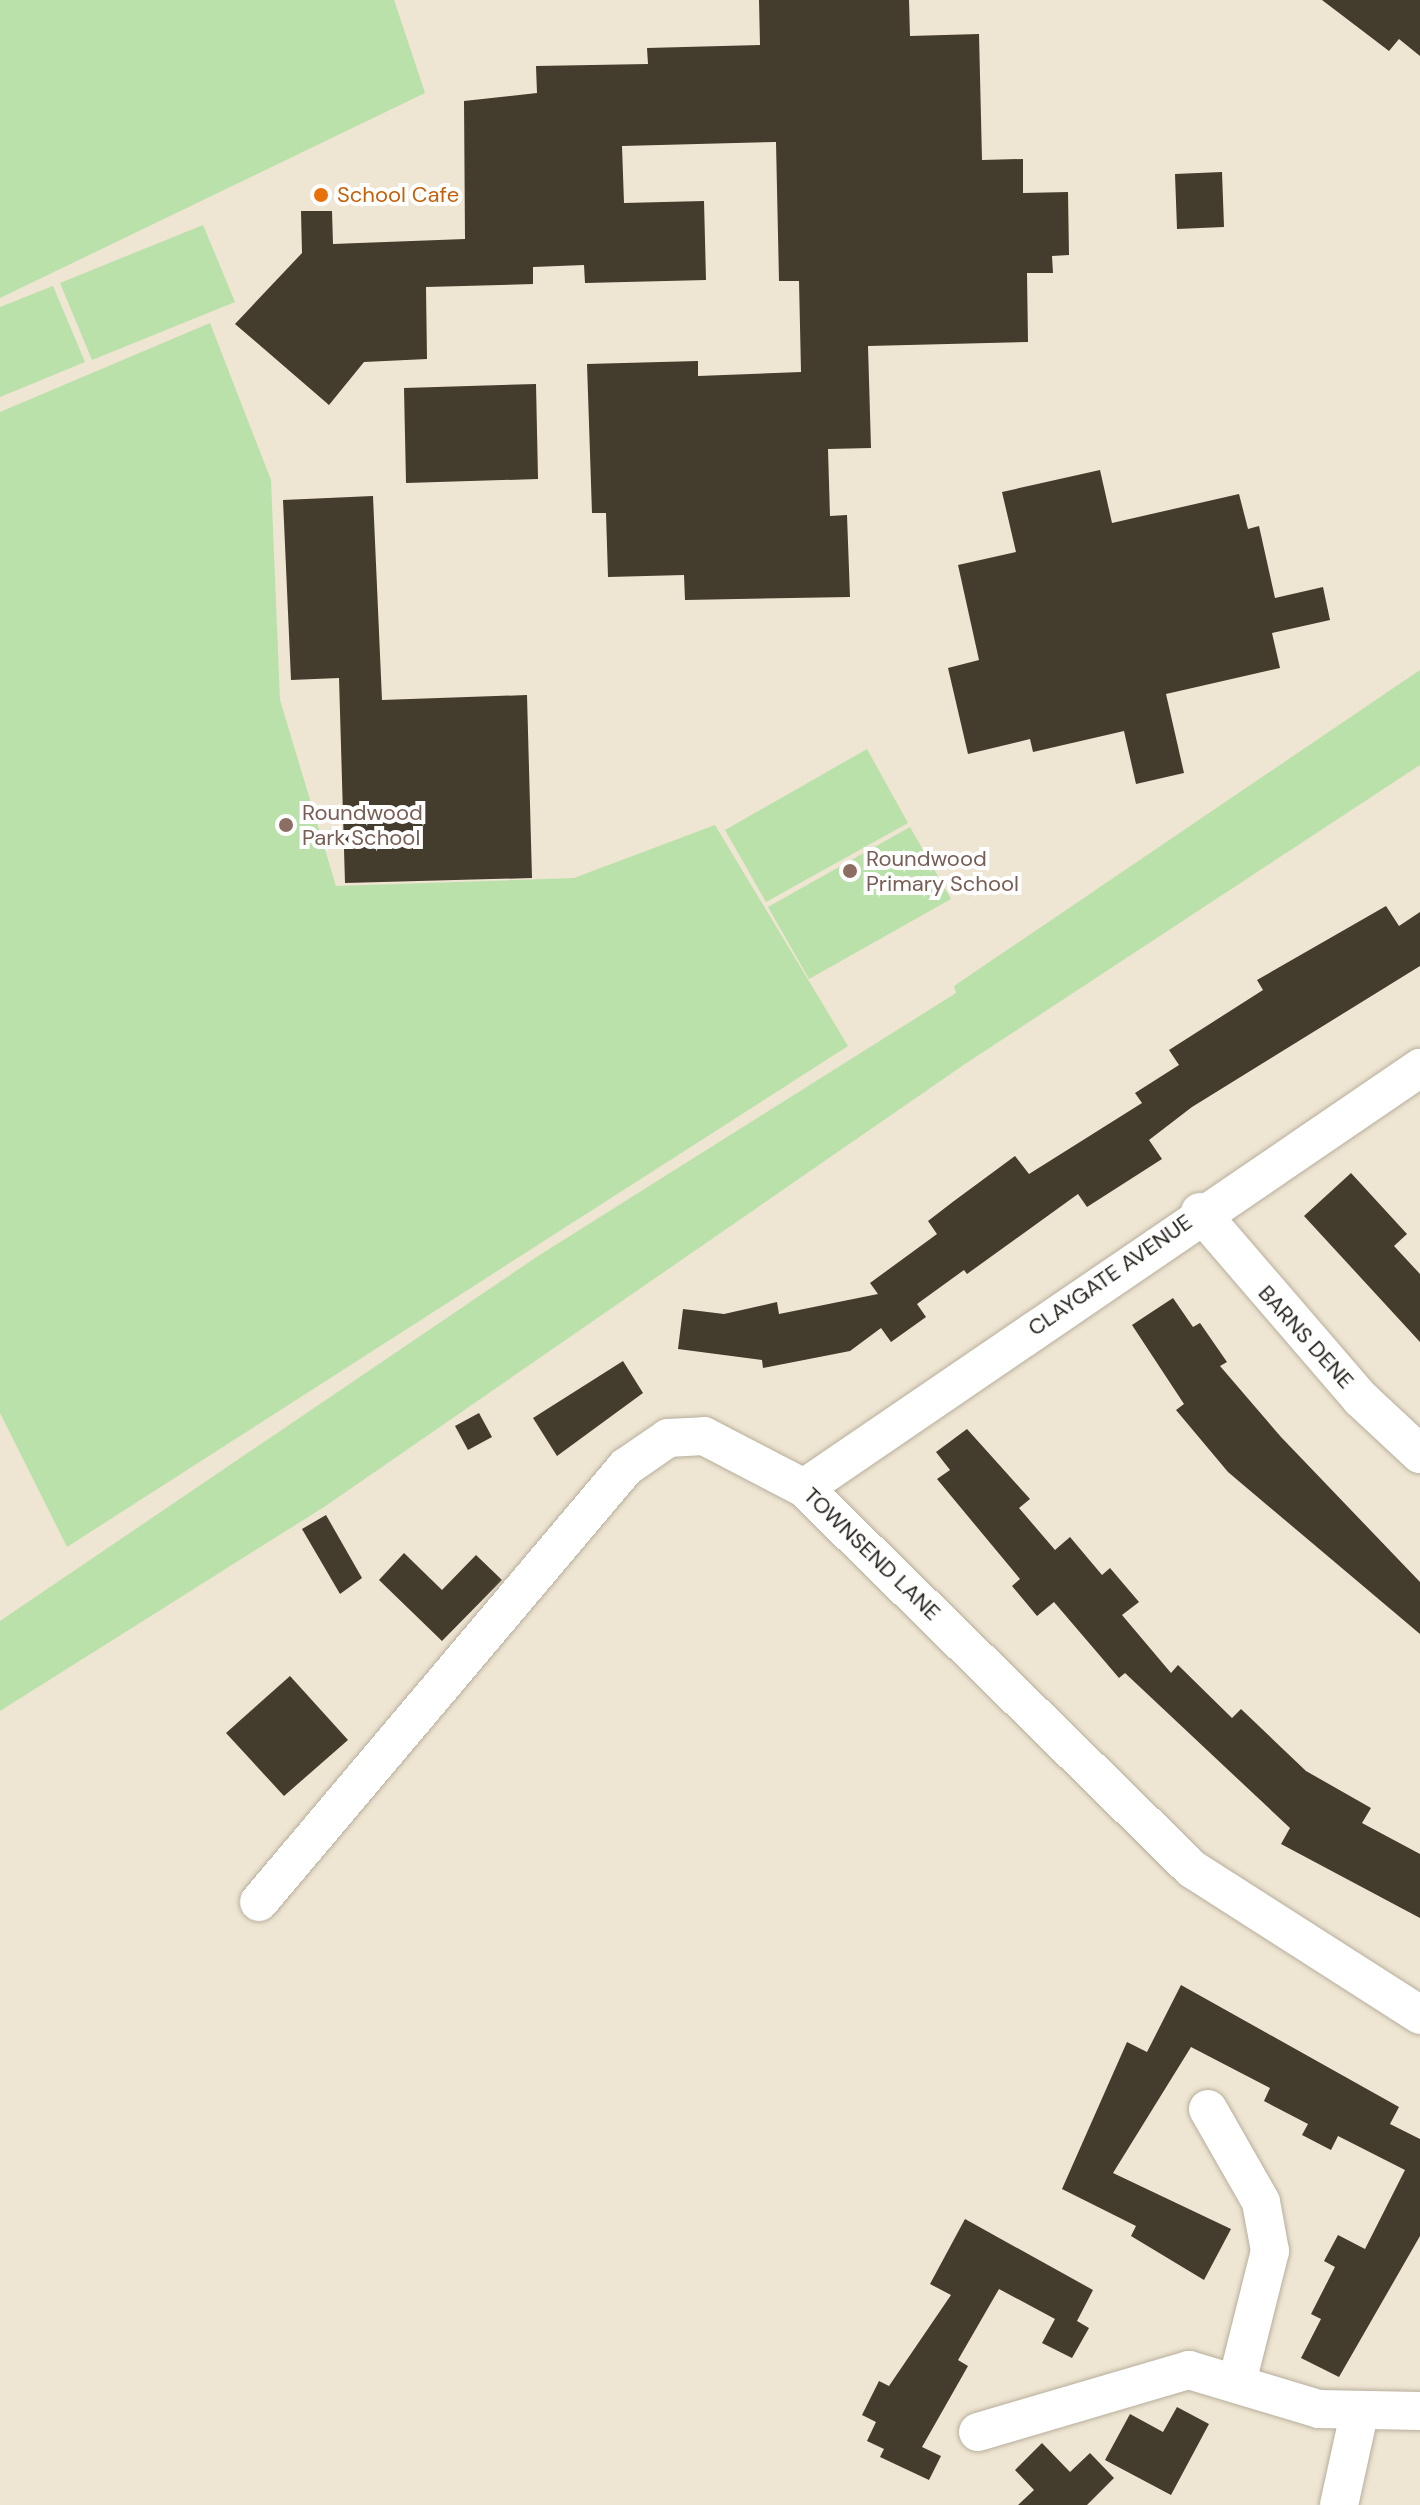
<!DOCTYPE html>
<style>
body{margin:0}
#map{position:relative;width:1420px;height:2505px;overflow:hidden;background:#eee5d2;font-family:"DM Sans",sans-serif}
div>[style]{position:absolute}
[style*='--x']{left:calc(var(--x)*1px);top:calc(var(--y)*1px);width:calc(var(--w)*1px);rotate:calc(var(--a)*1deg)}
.green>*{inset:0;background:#bae1aa}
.building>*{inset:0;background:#443c2d}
.roads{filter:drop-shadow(0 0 2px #b7ae9c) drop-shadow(0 0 2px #b7ae9c)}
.minor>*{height:38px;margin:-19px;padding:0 19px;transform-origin:19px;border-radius:19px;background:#fff}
.dots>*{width:22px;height:22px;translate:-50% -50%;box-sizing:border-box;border:4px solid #fff;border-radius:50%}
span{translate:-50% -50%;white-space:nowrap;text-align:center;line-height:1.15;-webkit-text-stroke:8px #fff;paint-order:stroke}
.food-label{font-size:22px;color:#c56008}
.left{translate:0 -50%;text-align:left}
.education-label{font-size:22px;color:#785e54}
.street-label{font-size:22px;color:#26221b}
</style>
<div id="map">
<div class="green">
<div style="clip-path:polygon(0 0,394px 0,425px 93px,0 298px)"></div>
<div style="clip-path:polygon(203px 225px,235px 302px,92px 360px,60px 283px)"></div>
<div style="clip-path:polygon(53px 286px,85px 362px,0 397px,0 307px)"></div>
<div style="clip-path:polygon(210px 323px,271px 480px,280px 700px,336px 886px,574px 878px,715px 825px,848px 1046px,67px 1547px,0 1413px,0 412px)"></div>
<div style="clip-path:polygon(1420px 670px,1420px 765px,965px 1064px,324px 1507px,0 1711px,0 1621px,538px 1256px,956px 993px,954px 986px)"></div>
<div style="clip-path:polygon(867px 749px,908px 823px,766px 902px,725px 830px)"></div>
<div style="clip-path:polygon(910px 827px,951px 899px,809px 979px,768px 907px)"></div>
</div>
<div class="building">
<div style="clip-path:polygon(759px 0,909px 0,910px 36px,979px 34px,982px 160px,1023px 159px,1023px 193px,1068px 192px,1069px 255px,1052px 256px,1053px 273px,1027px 273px,1028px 342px,868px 346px,871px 448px,828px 449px,830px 516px,847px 515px,850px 597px,685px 600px,684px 575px,608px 577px,606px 513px,592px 513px,587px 364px,698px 361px,698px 376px,801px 372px,799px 281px,779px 281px,776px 142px,622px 146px,624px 203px,704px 201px,706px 280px,585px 283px,584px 265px,533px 267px,533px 284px,426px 287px,427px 359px,364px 362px,329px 405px,235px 324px,302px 253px,301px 211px,332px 211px,333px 244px,465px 239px,464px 101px,537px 93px,536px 66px,648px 64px,647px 48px,760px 45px)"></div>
<div style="clip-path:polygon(1322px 0,1420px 0,1420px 56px,1399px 39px,1389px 51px)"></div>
<div style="clip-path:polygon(1222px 172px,1224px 227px,1177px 229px,1175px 174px)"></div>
<div style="clip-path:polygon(536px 384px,538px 479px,406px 483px,404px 388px)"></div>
<div style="clip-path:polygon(1100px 470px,1112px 523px,1239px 494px,1248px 529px,1259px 526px,1275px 598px,1323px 587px,1330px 620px,1272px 633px,1280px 668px,1166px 694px,1184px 773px,1136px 784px,1124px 731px,1033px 752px,1030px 739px,968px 754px,948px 668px,979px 660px,958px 565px,1016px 552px,1002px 492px)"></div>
<div style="clip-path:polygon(373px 496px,382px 700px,527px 695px,532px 878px,345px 883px,339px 678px,291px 680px,283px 500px)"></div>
<div style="clip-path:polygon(1386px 906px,1399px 926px,1420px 912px,1420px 966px,1192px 1107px,1149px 1140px,1162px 1159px,1087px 1207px,1078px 1194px,967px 1274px,964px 1270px,917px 1304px,926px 1317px,891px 1342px,881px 1328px,850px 1351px,763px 1368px,762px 1360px,678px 1349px,683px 1309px,724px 1314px,777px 1302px,779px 1314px,878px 1294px,870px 1283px,937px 1234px,928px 1221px,954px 1201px,1015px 1156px,1029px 1174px,1142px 1103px,1135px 1093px,1179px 1065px,1169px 1050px,1263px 990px,1257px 980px)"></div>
<div style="clip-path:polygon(1351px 1173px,1407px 1234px,1394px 1246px,1420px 1274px,1420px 1342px,1304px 1216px)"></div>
<div style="clip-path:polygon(1173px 1298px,1193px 1327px,1200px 1323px,1227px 1362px,1220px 1366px,1281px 1437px,1420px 1582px,1420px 1634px,1228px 1472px,1176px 1410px,1184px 1404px,1132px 1325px)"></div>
<div style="clip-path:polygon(623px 1361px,643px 1393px,557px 1456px,533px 1418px)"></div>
<div style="clip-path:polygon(479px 1413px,492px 1437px,468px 1450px,455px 1426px)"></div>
<div style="clip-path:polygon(967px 1429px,1030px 1499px,1019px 1508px,1055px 1550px,1070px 1537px,1102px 1575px,1110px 1568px,1139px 1602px,1122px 1615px,1171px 1673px,1178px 1665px,1232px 1718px,1241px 1709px,1306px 1771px,1371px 1808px,1362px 1823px,1420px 1854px,1420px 1918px,1281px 1844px,1290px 1828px,1125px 1673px,1119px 1678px,1054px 1602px,1037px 1616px,1012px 1586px,1020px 1579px,937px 1479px,950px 1470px,936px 1452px)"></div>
<div style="clip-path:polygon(326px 1515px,362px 1578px,340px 1594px,302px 1529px)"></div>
<div style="clip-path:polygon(404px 1553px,442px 1590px,476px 1555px,502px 1580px,442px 1641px,379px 1580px)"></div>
<div style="clip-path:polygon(290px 1676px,348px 1740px,284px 1796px,226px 1733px)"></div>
<div style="clip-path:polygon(1181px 1985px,1399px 2107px,1390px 2124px,1420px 2139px,1420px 2236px,1339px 2377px,1301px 2358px,1321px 2319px,1311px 2314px,1335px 2267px,1324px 2261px,1338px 2235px,1365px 2249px,1405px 2170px,1338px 2136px,1331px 2150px,1302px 2135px,1308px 2124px,1264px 2101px,1270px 2088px,1191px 2047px,1113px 2173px,1231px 2229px,1204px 2280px,1131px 2236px,1136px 2226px,1062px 2189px,1127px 2042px,1147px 2052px)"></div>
<div style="clip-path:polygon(965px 2219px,1093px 2290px,1077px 2321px,1089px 2328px,1072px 2358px,1042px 2343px,1055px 2319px,999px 2289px,958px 2360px,968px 2366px,922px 2447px,941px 2456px,929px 2480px,880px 2457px,884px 2449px,867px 2441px,876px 2422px,862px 2415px,879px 2381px,889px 2386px,951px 2295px,930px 2284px)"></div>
<div style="clip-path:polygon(1177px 2407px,1209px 2424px,1171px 2495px,1105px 2460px,1130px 2414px,1163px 2432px)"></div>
<div style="clip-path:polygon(1042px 2443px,1070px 2472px,1090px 2453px,1114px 2478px,1087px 2505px,1018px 2505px,1034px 2490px,1015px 2470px)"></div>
</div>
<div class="roads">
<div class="minor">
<div style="--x:1200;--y:1212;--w:247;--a:49.3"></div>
<div style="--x:1361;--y:1399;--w:81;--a:43"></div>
<div style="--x:804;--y:1488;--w:746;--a:-34.29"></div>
<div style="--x:259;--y:1902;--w:569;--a:-49.85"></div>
<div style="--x:626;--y:1467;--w:51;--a:-34.6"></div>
<div style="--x:668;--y:1438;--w:36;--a:-3"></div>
<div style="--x:704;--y:1436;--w:113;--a:27.5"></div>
<div style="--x:804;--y:1488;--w:544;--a:44.48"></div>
<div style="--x:1192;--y:1869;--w:271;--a:32.6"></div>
<div style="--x:1208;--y:2109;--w:107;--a:60.3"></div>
<div style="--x:1261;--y:2202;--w:50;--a:79.6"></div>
<div style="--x:1270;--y:2251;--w:135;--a:104.1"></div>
<div style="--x:978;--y:2432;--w:220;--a:-16.4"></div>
<div style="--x:1189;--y:2370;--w:136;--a:16.7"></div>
<div style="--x:1319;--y:2409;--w:101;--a:1.1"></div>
<div style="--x:1339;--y:2505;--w:93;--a:-77.6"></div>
</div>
</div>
<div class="dots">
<div style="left:321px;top:195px;background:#e8710a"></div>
<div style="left:286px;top:825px;background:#8d6e63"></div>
<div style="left:850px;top:871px;background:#8d6e63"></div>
</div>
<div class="food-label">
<span class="left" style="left:337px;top:195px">School Cafe</span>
</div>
<div class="education-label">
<span class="left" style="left:302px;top:825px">Roundwood<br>Park School</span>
<span class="left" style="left:866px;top:871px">Roundwood<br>Primary School</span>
</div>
<div class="street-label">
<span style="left:1110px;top:1275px;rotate:-35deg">CLAYGATE AVENUE</span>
<span style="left:1306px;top:1337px;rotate:48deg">BARNS DENE</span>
<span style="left:872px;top:1554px;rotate:44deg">TOWNSEND LANE</span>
</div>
</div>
